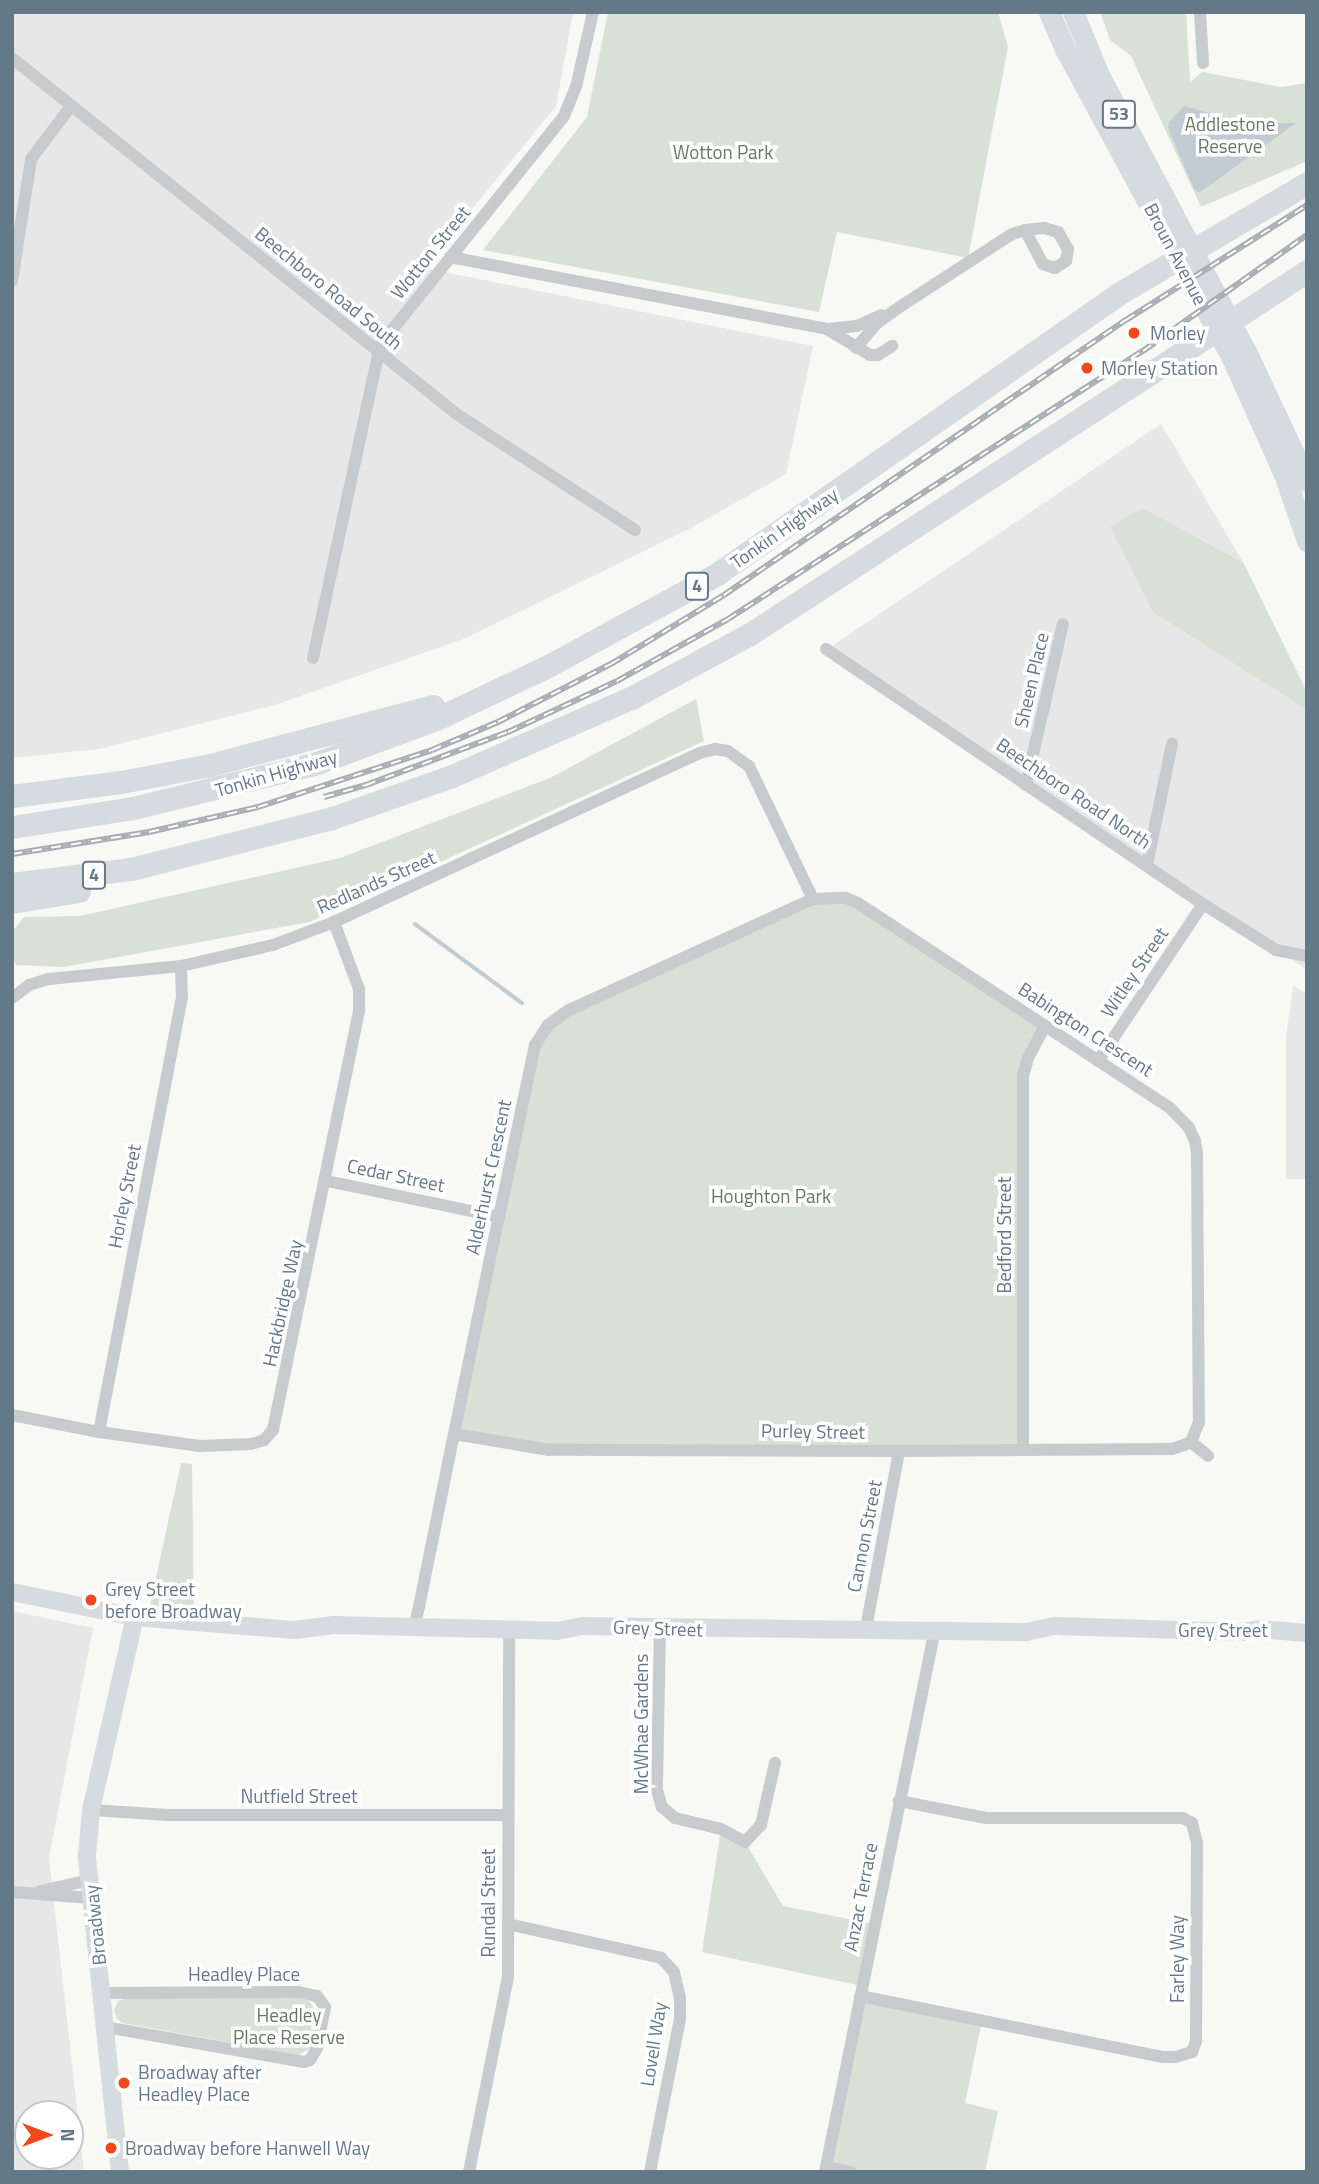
<!DOCTYPE html>
<style>
body{margin:0}
#map{position:relative;width:1319px;height:2184px;overflow:hidden;background:#f8f8f5;font-family:"Titillium Web",sans-serif}
div>[style]{position:absolute}
[style*='--x']{left:calc(var(--x)*1px);top:calc(var(--y)*1px);width:calc(var(--w)*1px);rotate:calc(var(--a)*1deg)}
.built>*{inset:0;background:#e6e7e6}
.green>*{inset:0;background:#d9e0d5}
.water>*{inset:0;background:#c0ccd1}
.stream>*{height:3.5px;margin:-1.75px;padding:0 1.75px;transform-origin:1.75px;border-radius:1.75px;background:#c0ccd1}
.street>*{height:12px;margin:-6px;padding:0 6px;transform-origin:6px;border-radius:6px;background:#c7cbce}
.secondary>*{height:18px;margin:-9px;padding:0 9px;transform-origin:9px;border-radius:9px;background:#d6dbdf}
.primary>*{height:21px;margin:-10.5px;padding:0 10.5px;transform-origin:10.5px;border-radius:10.5px;background:#d6dbdf}
.highway>*{height:23px;margin:-11.5px;padding:0 11.5px;transform-origin:11.5px;border-radius:11.5px;background:#d6dbdf}
.rail>*{height:6px;margin-top:-3px;transform-origin:0;background:repeating-linear-gradient(90deg,#fff 0 10px,#a5acb2 0 20px);box-sizing:border-box;border-block:2px solid #a5acb2}
.dots>*{width:19px;height:19px;translate:-50% -50%;box-sizing:border-box;border:4px solid #fff;border-radius:50%}
span{translate:-50% -50%;white-space:nowrap;text-align:center;line-height:1.15;-webkit-text-stroke:7px #fff;paint-order:stroke}
.shield-label span{padding:2px 5px;background:#fff;border:2px solid;border-radius:5px;-webkit-text-stroke-width:0}
.shield-label{font-size:18px;color:#647988;font-weight:700}
.park-label{font-size:19px;color:#667a60}
.street-label{font-size:19px;color:#647988}
.poi-label{font-size:19px;color:#647988}
.left{translate:0 -50%;text-align:left}
.frame{position:absolute;inset:0;border:14px solid #647988;pointer-events:none}
.north{position:absolute;left:14px;top:2100px;width:70px;height:70px;box-sizing:border-box;background:#fff;border:2px solid #c1c9cf;border-radius:50%;rotate:90deg;font-size:19px;font-weight:700;line-height:28px;text-align:center;color:#647988}
.north::after{content:'';display:block;margin:auto;width:24px;height:32px;background:#f1491b;clip-path:polygon(50% 0,100% 100%,50% 72%,0 100%)}
</style>
<div id="map">
<div class="built">
<div style="clip-path:polygon(12px 12px,573px 12px,556px 106px,424px 268px,813px 346px,786px 474px,691px 528px,466px 638px,275px 705px,99px 749px,12px 758px)"></div>
<div style="clip-path:polygon(1161px 424px,1243px 562px,1194px 535px,1153px 612px,1307px 710px,1307px 970px,832px 646px)"></div>
<div style="clip-path:polygon(1293px 986px,1307px 994px,1307px 1179px,1286px 1179px,1286px 1037px)"></div>
<div style="clip-path:polygon(evenodd,12px 1611px,93px 1628px,49px 1858px,84px 2172px,12px 2172px,12px 1611px,28px 2114px,70px 2114px,70px 2156px,28px 2156px,28px 2114px)"></div>
</div>
<div class="green">
<div style="clip-path:polygon(608px 12px,998px 12px,1008px 47px,968px 258px,837px 232px,819px 312px,483px 250px,587px 117px)"></div>
<div style="clip-path:polygon(1100px 12px,1186px 12px,1190px 82px,1202px 72px,1281px 87px,1307px 83px,1307px 161px,1201px 207px,1131px 56px,1110px 40px)"></div>
<div style="clip-path:polygon(1142px 508px,1243px 562px,1307px 692px,1307px 710px,1153px 612px,1110px 527px)"></div>
<div style="clip-path:polygon(696px 699px,704px 741px,309px 922px,64px 967px,16px 965px,12px 957px,12px 932px,24px 917px,80px 916px,340px 858px,550px 778px)"></div>
<div style="clip-path:polygon(846px 898px,1045px 1026px,1028px 1058px,1023px 1449px,549px 1450px,454px 1434px,535px 1045px,548px 1025px,813px 899px)"></div>
<div style="clip-path:polygon(181px 1463px,192px 1464px,194px 1612px,150px 1605px)"></div>
<div style="clip-path:polygon(721px 1829px,745px 1842px,783px 1906px,874px 1924px,862px 1986px,702px 1952px)"></div>
<div style="clip-path:polygon(860px 1996px,982px 2021px,965px 2103px,998px 2111px,985px 2172px,851px 2172px,826px 2167px)"></div>
<div style="clip-path:polygon(126px 1998px,298px 1998px,309px 2001px,318px 2015px,313px 2043px,308px 2050px,298px 2055px,123px 2023px,117px 2019px,114px 2010px,118px 2001px)"></div>
</div>
<div class="water">
<div style="clip-path:polygon(1184px 106px,1244px 123px,1296px 123px,1199px 193px,1194px 189px,1168px 128px,1169px 122px)"></div>
</div>
<div class="stream">
<div style="--x:415;--y:924;--w:133;--a:36.4"></div>
</div>
<div class="street">
<div style="--x:1200;--y:12;--w:51;--a:86.6"></div>
<div style="--x:12;--y:58;--w:571;--a:38.68"></div>
<div style="--x:458;--y:415;--w:211;--a:33"></div>
<div style="--x:450;--y:257;--w:384;--a:10.8"></div>
<div style="--x:827;--y:329;--w:50;--a:31.2"></div>
<div style="--x:870;--y:355;--w:8;--a:0"></div>
<div style="--x:878;--y:355;--w:17;--a:-33"></div>
<div style="--x:12;--y:281;--w:123;--a:-81.1"></div>
<div style="--x:31;--y:159;--w:66;--a:-53"></div>
<div style="--x:829;--y:329;--w:28;--a:-6"></div>
<div style="--x:857;--y:326;--w:27;--a:-24"></div>
<div style="--x:856;--y:348;--w:31;--a:-50"></div>
<div style="--x:876;--y:324;--w:27;--a:-36"></div>
<div style="--x:898;--y:308;--w:136;--a:-33"></div>
<div style="--x:1012;--y:234;--w:14;--a:-17"></div>
<div style="--x:1025;--y:230;--w:19;--a:-6"></div>
<div style="--x:1044;--y:228;--w:15;--a:16"></div>
<div style="--x:1058;--y:232;--w:20;--a:60"></div>
<div style="--x:1068;--y:249;--w:12;--a:99"></div>
<div style="--x:1066;--y:261;--w:13;--a:148"></div>
<div style="--x:1055;--y:268;--w:13;--a:-162"></div>
<div style="--x:1043;--y:264;--w:38;--a:-118"></div>
<div style="--x:826;--y:649;--w:455;--a:34.1"></div>
<div style="--x:1203;--y:904;--w:86;--a:32.2"></div>
<div style="--x:1276;--y:950;--w:32;--a:11"></div>
<div style="--x:313;--y:658;--w:320;--a:-77.9"></div>
<div style="--x:380;--y:345;--w:294;--a:-51.2"></div>
<div style="--x:564;--y:116;--w:35;--a:-68"></div>
<div style="--x:577;--y:83;--w:73;--a:-77.3"></div>
<div style="--x:1026;--y:785;--w:165;--a:-77.1"></div>
<div style="--x:1147;--y:865;--w:124;--a:-78.3"></div>
<div style="--x:12;--y:998;--w:21;--a:-37"></div>
<div style="--x:29;--y:985;--w:21;--a:-17"></div>
<div style="--x:49;--y:979;--w:133;--a:-5.6"></div>
<div style="--x:181;--y:966;--w:94;--a:-12.9"></div>
<div style="--x:273;--y:945;--w:65;--a:-20.7"></div>
<div style="--x:334;--y:922;--w:403;--a:-24.8"></div>
<div style="--x:700;--y:753;--w:16;--a:-15"></div>
<div style="--x:715;--y:749;--w:13;--a:9"></div>
<div style="--x:728;--y:751;--w:26;--a:36"></div>
<div style="--x:749;--y:766;--w:148;--a:64.3"></div>
<div style="--x:1098;--y:1061;--w:189;--a:-56.2"></div>
<div style="--x:327;--y:1181;--w:176;--a:11.8"></div>
<div style="--x:12;--y:1415;--w:89;--a:11.1"></div>
<div style="--x:99;--y:1432;--w:102;--a:7.9"></div>
<div style="--x:200;--y:1446;--w:51;--a:-2.2"></div>
<div style="--x:251;--y:1444;--w:14;--a:-17"></div>
<div style="--x:264;--y:1440;--w:13;--a:-48"></div>
<div style="--x:273;--y:1430;--w:428;--a:-78.4"></div>
<div style="--x:359;--y:1011;--w:22;--a:-90"></div>
<div style="--x:359;--y:989;--w:72;--a:-110.5"></div>
<div style="--x:99;--y:1432;--w:442;--a:-79.2"></div>
<div style="--x:182;--y:998;--w:32;--a:-92"></div>
<div style="--x:1191;--y:1442;--w:22;--a:39"></div>
<div style="--x:1023;--y:1449;--w:373;--a:-90"></div>
<div style="--x:1023;--y:1076;--w:19;--a:-74"></div>
<div style="--x:1028;--y:1058;--w:36;--a:-62"></div>
<div style="--x:414;--y:1628;--w:22;--a:-77"></div>
<div style="--x:419;--y:1607;--w:177;--a:-78.6"></div>
<div style="--x:454;--y:1434;--w:189;--a:-78.4"></div>
<div style="--x:492;--y:1249;--w:33;--a:-78"></div>
<div style="--x:499;--y:1217;--w:176;--a:-78.2"></div>
<div style="--x:535;--y:1045;--w:24;--a:-57"></div>
<div style="--x:548;--y:1025;--w:26;--a:-36"></div>
<div style="--x:569;--y:1010;--w:268;--a:-24.5"></div>
<div style="--x:813;--y:899;--w:33;--a:-2"></div>
<div style="--x:846;--y:898;--w:13;--a:23"></div>
<div style="--x:858;--y:903;--w:373;--a:33.3"></div>
<div style="--x:1170;--y:1108;--w:28;--a:46"></div>
<div style="--x:1189;--y:1128;--w:14;--a:65"></div>
<div style="--x:1195;--y:1141;--w:12;--a:81"></div>
<div style="--x:1197;--y:1153;--w:269;--a:89.6"></div>
<div style="--x:1199;--y:1422;--w:22;--a:112"></div>
<div style="--x:1191;--y:1442;--w:8;--a:157"></div>
<div style="--x:1184;--y:1445;--w:13;--a:162"></div>
<div style="--x:1172;--y:1449;--w:273;--a:179.6"></div>
<div style="--x:899;--y:1451;--w:350;--a:-179.8"></div>
<div style="--x:549;--y:1450;--w:96;--a:-170.4"></div>
<div style="--x:660;--y:1628;--w:162;--a:91.1"></div>
<div style="--x:657;--y:1790;--w:18;--a:74"></div>
<div style="--x:662;--y:1807;--w:17;--a:40"></div>
<div style="--x:675;--y:1818;--w:47;--a:13.4"></div>
<div style="--x:721;--y:1829;--w:27;--a:28"></div>
<div style="--x:745;--y:1842;--w:23;--a:-47"></div>
<div style="--x:761;--y:1825;--w:64;--a:-77.3"></div>
<div style="--x:866;--y:1628;--w:180;--a:-79.4"></div>
<div style="--x:91;--y:1810;--w:78;--a:3.7"></div>
<div style="--x:169;--y:1815;--w:338;--a:0"></div>
<div style="--x:40;--y:1891;--w:51;--a:-12.4"></div>
<div style="--x:12;--y:1892;--w:80;--a:4.3"></div>
<div style="--x:508;--y:1924;--w:157;--a:12.5"></div>
<div style="--x:661;--y:1958;--w:19;--a:47"></div>
<div style="--x:674;--y:1972;--w:26;--a:77"></div>
<div style="--x:680;--y:1997;--w:22;--a:90"></div>
<div style="--x:680;--y:2019;--w:156;--a:101.1"></div>
<div style="--x:102;--y:1993;--w:197;--a:-0.3"></div>
<div style="--x:299;--y:1992;--w:18;--a:13"></div>
<div style="--x:317;--y:1996;--w:14;--a:54"></div>
<div style="--x:325;--y:2007;--w:42;--a:101"></div>
<div style="--x:317;--y:2048;--w:14;--a:120"></div>
<div style="--x:310;--y:2060;--w:6;--a:162"></div>
<div style="--x:304;--y:2062;--w:201;--a:-170"></div>
<div style="--x:860;--y:1996;--w:308;--a:11.4"></div>
<div style="--x:1162;--y:2057;--w:13;--a:0"></div>
<div style="--x:1175;--y:2057;--w:18;--a:-16"></div>
<div style="--x:1192;--y:2052;--w:12;--a:-70"></div>
<div style="--x:1196;--y:2041;--w:198;--a:-89.7"></div>
<div style="--x:1197;--y:1843;--w:21;--a:-104"></div>
<div style="--x:1192;--y:1823;--w:10;--a:-151"></div>
<div style="--x:1183;--y:1818;--w:197;--a:180"></div>
<div style="--x:986;--y:1818;--w:89;--a:-168.9"></div>
<div style="--x:826;--y:2167;--w:25;--a:11"></div>
<div style="--x:469;--y:2172;--w:200;--a:-78.7"></div>
<div style="--x:508;--y:1976;--w:346;--a:-89.8"></div>
<div style="--x:825;--y:2172;--w:554;--a:-78.55"></div>
</div>
<div class="secondary">
<div style="--x:12;--y:1592;--w:126;--a:11.5"></div>
<div style="--x:135;--y:1617;--w:160;--a:4.7"></div>
<div style="--x:294;--y:1630;--w:40;--a:-7.1"></div>
<div style="--x:334;--y:1625;--w:223;--a:1.5"></div>
<div style="--x:557;--y:1631;--w:26;--a:-11"></div>
<div style="--x:583;--y:1626;--w:443;--a:0.8"></div>
<div style="--x:1026;--y:1632;--w:30;--a:-12"></div>
<div style="--x:1055;--y:1626;--w:187;--a:1.8"></div>
<div style="--x:1242;--y:1632;--w:18;--a:-9"></div>
<div style="--x:1260;--y:1629;--w:47;--a:4.9"></div>
<div style="--x:120;--y:2172;--w:318;--a:-96"></div>
<div style="--x:87;--y:1856;--w:46;--a:-85"></div>
<div style="--x:91;--y:1810;--w:198;--a:-77.2"></div>
</div>
<div class="primary">
<div style="--x:1049;--y:12;--w:40;--a:66.6"></div>
<div style="--x:1065;--y:49;--w:351;--a:61.6"></div>
<div style="--x:1232;--y:358;--w:127;--a:65.9"></div>
<div style="--x:1284;--y:474;--w:71;--a:71.1"></div>
<div style="--x:1073;--y:12;--w:68;--a:67.6"></div>
<div style="--x:1099;--y:75;--w:313;--a:62"></div>
<div style="--x:1246;--y:351;--w:144;--a:64.9"></div>
</div>
<div class="highway">
<div style="--x:12;--y:796;--w:110;--a:-7.3"></div>
<div style="--x:121;--y:782;--w:91;--a:-10.8"></div>
<div style="--x:210;--y:765;--w:231;--a:-14.8"></div>
<div style="--x:12;--y:827;--w:122;--a:-8.9"></div>
<div style="--x:133;--y:808;--w:189;--a:-13.7"></div>
<div style="--x:317;--y:763;--w:127;--a:-20.3"></div>
<div style="--x:436;--y:719;--w:126;--a:-25.3"></div>
<div style="--x:550;--y:665;--w:190;--a:-28.6"></div>
<div style="--x:717;--y:574;--w:489;--a:-34.9"></div>
<div style="--x:1118;--y:294;--w:219;--a:-30.4"></div>
<div style="--x:12;--y:884;--w:120;--a:-7.2"></div>
<div style="--x:131;--y:869;--w:207;--a:-14.2"></div>
<div style="--x:332;--y:818;--w:127;--a:-19.3"></div>
<div style="--x:452;--y:776;--w:197;--a:-23.6"></div>
<div style="--x:633;--y:697;--w:133;--a:-28.3"></div>
<div style="--x:750;--y:634;--w:665;--a:-33.09"></div>
<div style="--x:12;--y:902;--w:68;--a:-9.3"></div>
</div>
<div class="rail">
<div style="--x:324;--y:797;--w:44;--a:-15.9"></div>
<div style="--x:366;--y:785;--w:152;--a:-20.5"></div>
<div style="--x:508;--y:732;--w:120;--a:-25.1"></div>
<div style="--x:617;--y:681;--w:127;--a:-29.2"></div>
<div style="--x:728;--y:619;--w:494;--a:-32.9"></div>
<div style="--x:1143;--y:351;--w:201;--a:-35.3"></div>
<div style="--x:12;--y:854;--w:139;--a:-9.1"></div>
<div style="--x:149;--y:832;--w:112;--a:-12.9"></div>
<div style="--x:258;--y:807;--w:183;--a:-18.1"></div>
<div style="--x:432;--y:750;--w:72;--a:-23"></div>
<div style="--x:498;--y:722;--w:127;--a:-27.2"></div>
<div style="--x:611;--y:664;--w:132;--a:-31.4"></div>
<div style="--x:724;--y:595;--w:487;--a:-34.4"></div>
<div style="--x:1126;--y:320;--w:214;--a:-32.4"></div>
</div>
<div class="dots">
<div style="left:1134px;top:333px;background:#f1491b"></div>
<div style="left:1087px;top:368px;background:#f1491b"></div>
<div style="left:91px;top:1600px;background:#f1491b"></div>
<div style="left:124px;top:2083px;background:#f1491b"></div>
<div style="left:111px;top:2148px;background:#f1491b"></div>
</div>
<div class="shield-label">
<span style="left:1119px;top:114px">53</span>
<span style="left:697px;top:586px">4</span>
<span style="left:94px;top:875px">4</span>
</div>
<div class="park-label">
<span style="left:1230px;top:135px">Addlestone<br>Reserve</span>
<span style="left:723px;top:152px">Wotton Park</span>
<span style="left:771px;top:1196px">Houghton Park</span>
<span style="left:289px;top:2026px">Headley<br>Place Reserve</span>
</div>
<div class="street-label">
<span style="left:430px;top:252px;rotate:-51deg">Wotton Street</span>
<span style="left:1176px;top:254px;rotate:62deg">Broun Avenue</span>
<span style="left:329px;top:288px;rotate:39deg">Beechboro Road South</span>
<span style="left:784px;top:528px;rotate:-35deg">Tonkin Highway</span>
<span style="left:1031px;top:680px;rotate:-77deg">Sheen Place</span>
<span style="left:276px;top:773px;rotate:-16deg">Tonkin Highway</span>
<span style="left:1074px;top:793px;rotate:34deg">Beechboro Road North</span>
<span style="left:376px;top:882px;rotate:-24deg">Redlands Street</span>
<span style="left:1134px;top:972px;rotate:-56deg">Witley Street</span>
<span style="left:1086px;top:1029px;rotate:33deg">Babington Crescent</span>
<span style="left:396px;top:1175px;rotate:12deg">Cedar Street</span>
<span style="left:488px;top:1177px;rotate:-78deg">Alderhurst Crescent</span>
<span style="left:124px;top:1196px;rotate:-79deg">Horley Street</span>
<span style="left:1004px;top:1235px;rotate:-90deg">Bedford Street</span>
<span style="left:282px;top:1303px;rotate:-78deg">Hackbridge Way</span>
<span style="left:813px;top:1431px;rotate:1deg">Purley Street</span>
<span style="left:864px;top:1536px;rotate:-79deg">Cannon Street</span>
<span style="left:658px;top:1628px;rotate:2deg">Grey Street</span>
<span style="left:1223px;top:1630px">Grey Street</span>
<span style="left:641px;top:1724px;rotate:-90deg">McWhae Gardens</span>
<span style="left:299px;top:1796px">Nutfield Street</span>
<span style="left:860px;top:1897px;rotate:-79deg">Anzac Terrace</span>
<span style="left:488px;top:1903px;rotate:-90deg">Rundal Street</span>
<span style="left:95px;top:1925px;rotate:-96deg">Broadway</span>
<span style="left:1177px;top:1959px;rotate:-90deg">Farley Way</span>
<span style="left:244px;top:1974px">Headley Place</span>
<span style="left:653px;top:2044px;rotate:-81deg">Lovell Way</span>
</div>
<div class="poi-label">
<span class="left" style="left:1150px;top:333px">Morley</span>
<span class="left" style="left:1101px;top:368px">Morley Station</span>
<span class="left" style="left:105px;top:1600px">Grey Street<br>before Broadway</span>
<span class="left" style="left:138px;top:2083px">Broadway after<br>Headley Place</span>
<span class="left" style="left:125px;top:2148px">Broadway before Hanwell Way</span>
</div>
<div class="frame"></div>
<div class="north">N</div>
</div>
